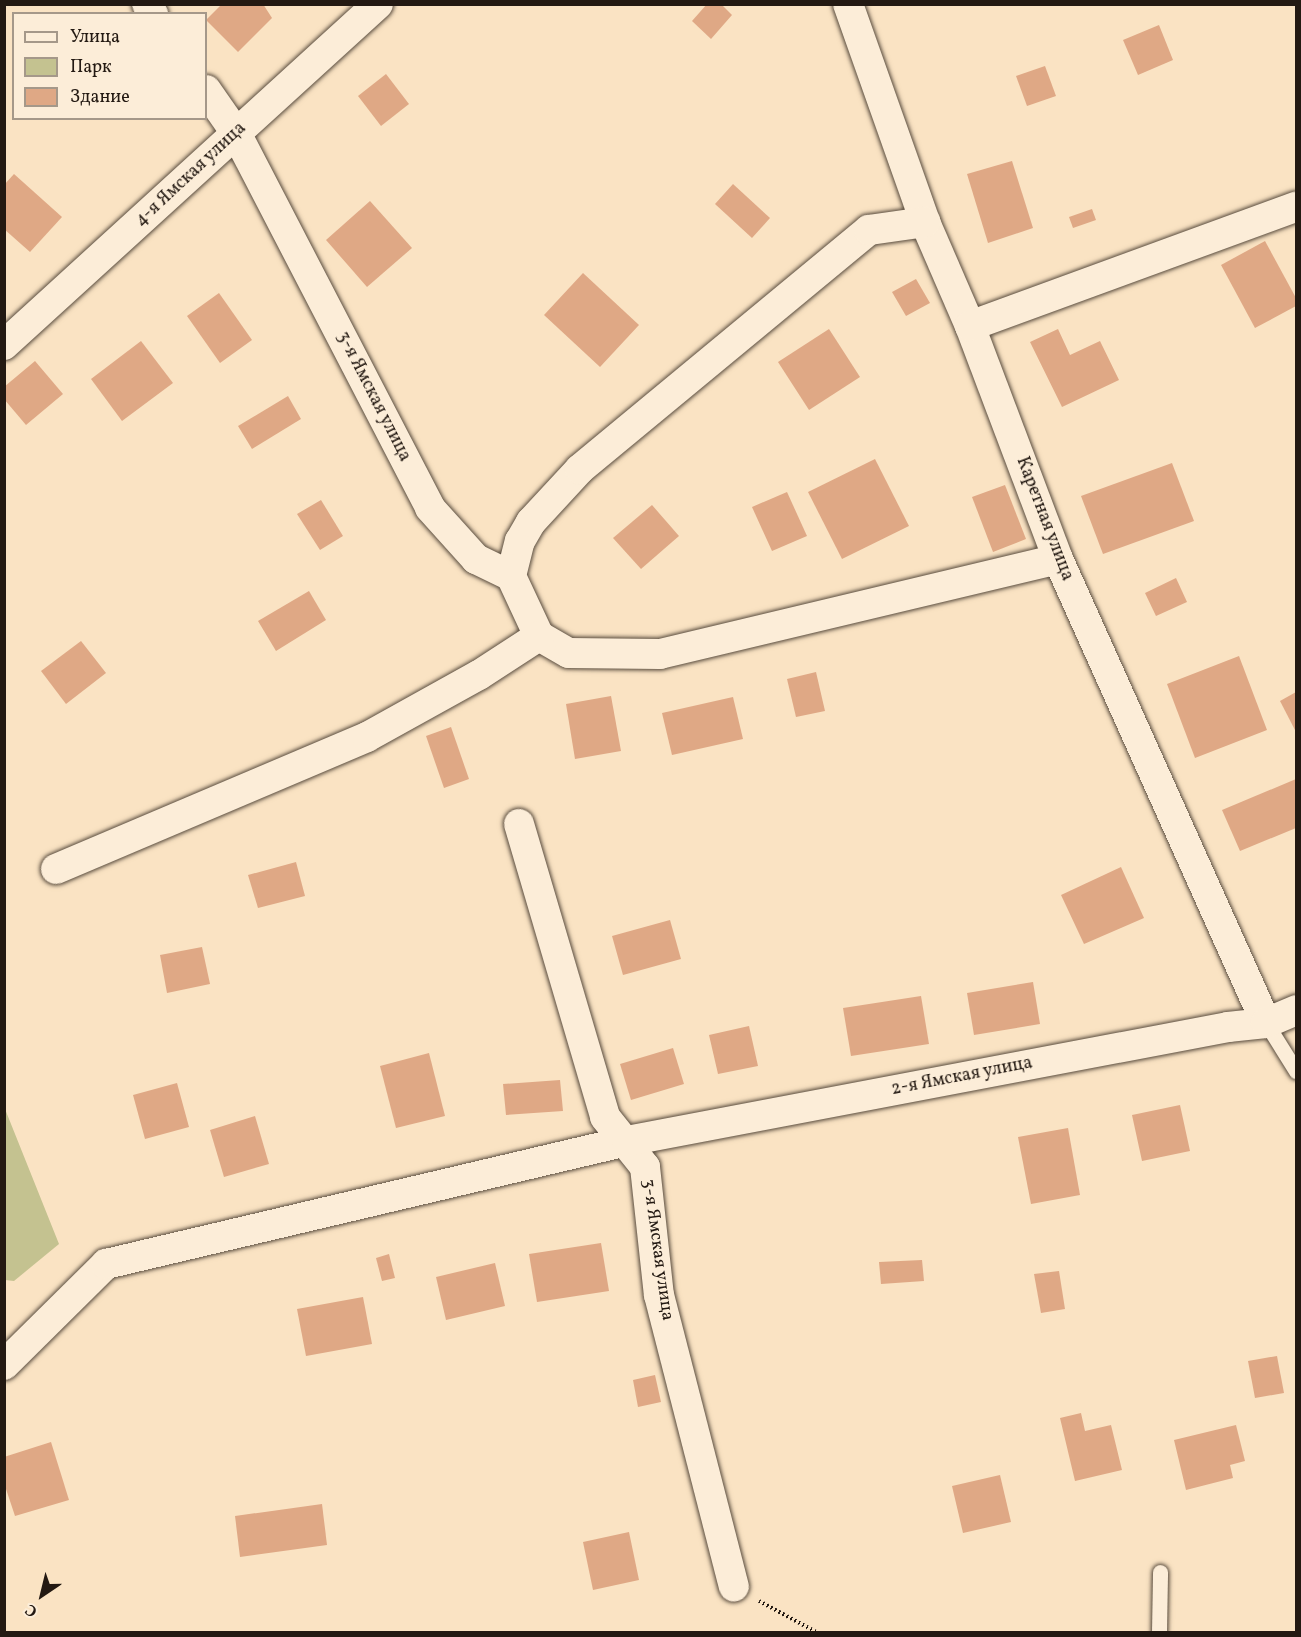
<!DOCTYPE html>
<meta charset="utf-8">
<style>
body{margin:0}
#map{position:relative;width:1301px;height:1637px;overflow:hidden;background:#fae3c3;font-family:Vollkorn,serif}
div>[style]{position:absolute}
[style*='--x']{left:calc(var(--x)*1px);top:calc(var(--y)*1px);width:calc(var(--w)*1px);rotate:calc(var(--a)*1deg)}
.green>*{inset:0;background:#c4c290}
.building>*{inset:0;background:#dfa885}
.path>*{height:4px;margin-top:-2px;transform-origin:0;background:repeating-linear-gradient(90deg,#231912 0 1.5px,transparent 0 4.5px)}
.roads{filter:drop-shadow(0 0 2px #594c3e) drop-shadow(0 0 2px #594c3e)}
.service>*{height:15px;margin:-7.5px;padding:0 7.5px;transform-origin:7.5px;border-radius:7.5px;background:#fcedd8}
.minor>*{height:30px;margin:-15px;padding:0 15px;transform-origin:15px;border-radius:15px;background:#fcedd8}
span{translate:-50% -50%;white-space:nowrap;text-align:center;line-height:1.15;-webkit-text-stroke:5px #fcedd8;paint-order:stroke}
.street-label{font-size:18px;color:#231912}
.frame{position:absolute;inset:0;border:6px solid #231912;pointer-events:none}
.legend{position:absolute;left:12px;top:12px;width:195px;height:108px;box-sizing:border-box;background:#fcedd8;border:2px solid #a59889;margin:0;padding:8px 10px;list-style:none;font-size:18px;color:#231912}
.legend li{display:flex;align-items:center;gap:12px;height:30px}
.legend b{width:30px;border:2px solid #a59889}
.north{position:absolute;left:12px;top:1565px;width:60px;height:60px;-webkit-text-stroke:4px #fcedd8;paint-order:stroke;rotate:215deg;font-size:16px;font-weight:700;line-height:24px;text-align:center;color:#231912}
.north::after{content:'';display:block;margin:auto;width:21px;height:27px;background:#231912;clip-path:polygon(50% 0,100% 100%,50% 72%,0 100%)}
</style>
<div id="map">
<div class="green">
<div style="clip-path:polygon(5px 1109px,59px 1244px,14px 1281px,5px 1280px)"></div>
</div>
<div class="building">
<div style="clip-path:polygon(222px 4px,263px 4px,272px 18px,238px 52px,206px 20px)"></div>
<div style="clip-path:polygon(707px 4px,721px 4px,732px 15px,711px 39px,692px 21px)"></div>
<div style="clip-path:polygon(1159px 25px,1173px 60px,1138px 75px,1123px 40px)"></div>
<div style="clip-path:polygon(1045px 66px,1056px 96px,1027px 106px,1016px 76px)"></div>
<div style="clip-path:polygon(386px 74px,409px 104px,381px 126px,358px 96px)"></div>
<div style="clip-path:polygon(1012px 161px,1033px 228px,988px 243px,967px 174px)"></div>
<div style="clip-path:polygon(14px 174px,62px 217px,30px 252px,4px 229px,4px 185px)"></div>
<div style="clip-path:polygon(733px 184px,770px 218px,752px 238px,715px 204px)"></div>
<div style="clip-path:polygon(370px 201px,412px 248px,367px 287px,326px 240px)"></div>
<div style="clip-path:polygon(1092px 209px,1096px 220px,1073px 228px,1069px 217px)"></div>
<div style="clip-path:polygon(1265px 241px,1296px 298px,1296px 306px,1255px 328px,1221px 265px)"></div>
<div style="clip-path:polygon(583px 273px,639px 325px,600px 367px,544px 315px)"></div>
<div style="clip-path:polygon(916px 279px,930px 303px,906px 316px,892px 292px)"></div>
<div style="clip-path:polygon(219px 293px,252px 340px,220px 363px,187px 316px)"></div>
<div style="clip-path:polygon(829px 329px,860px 377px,809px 410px,778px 362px)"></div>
<div style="clip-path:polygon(1058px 329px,1070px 355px,1100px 341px,1119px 380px,1062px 407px,1030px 342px)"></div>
<div style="clip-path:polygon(141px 341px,173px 383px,122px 421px,91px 379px)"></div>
<div style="clip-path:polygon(35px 361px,63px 394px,26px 425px,4px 399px,4px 387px)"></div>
<div style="clip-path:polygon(288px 396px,301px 419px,252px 449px,238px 426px)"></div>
<div style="clip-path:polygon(875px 459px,909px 526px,842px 559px,808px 492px)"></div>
<div style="clip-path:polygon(1172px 463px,1194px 521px,1103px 554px,1081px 496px)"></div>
<div style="clip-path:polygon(1005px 485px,1026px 539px,993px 552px,972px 497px)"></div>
<div style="clip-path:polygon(787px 492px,807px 536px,772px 551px,752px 507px)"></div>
<div style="clip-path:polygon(321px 500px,343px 536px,320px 550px,297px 514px)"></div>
<div style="clip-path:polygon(652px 505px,679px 536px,641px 569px,613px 538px)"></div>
<div style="clip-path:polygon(1176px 578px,1187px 602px,1156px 616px,1145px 593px)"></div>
<div style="clip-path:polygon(309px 591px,326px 620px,276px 651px,258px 621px)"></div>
<div style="clip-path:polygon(81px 641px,106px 673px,66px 704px,41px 671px)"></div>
<div style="clip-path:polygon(1239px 656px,1267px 730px,1195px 758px,1167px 684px)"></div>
<div style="clip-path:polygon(816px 672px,825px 711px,796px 717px,787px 679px)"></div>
<div style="clip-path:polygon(1296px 692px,1296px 732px,1280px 701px)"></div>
<div style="clip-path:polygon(611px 696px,621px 751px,575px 759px,566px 704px)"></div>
<div style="clip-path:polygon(733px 697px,743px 739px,672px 755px,662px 713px)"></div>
<div style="clip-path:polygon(451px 727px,469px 779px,444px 788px,426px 736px)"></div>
<div style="clip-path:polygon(1296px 779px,1296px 828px,1240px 851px,1222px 810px)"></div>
<div style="clip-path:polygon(296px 862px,305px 896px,258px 908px,248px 875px)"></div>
<div style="clip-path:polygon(1121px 867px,1144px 918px,1084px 944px,1061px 895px)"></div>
<div style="clip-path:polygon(670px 920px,681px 959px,623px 975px,612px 936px)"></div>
<div style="clip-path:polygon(202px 947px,210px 984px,167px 993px,160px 955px)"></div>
<div style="clip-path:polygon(1033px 982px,1040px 1024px,974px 1035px,967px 993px)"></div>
<div style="clip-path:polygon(921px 996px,929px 1044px,851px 1056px,843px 1008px)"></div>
<div style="clip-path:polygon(749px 1026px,758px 1066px,718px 1074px,709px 1035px)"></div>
<div style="clip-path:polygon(673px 1048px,684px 1084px,631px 1100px,620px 1064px)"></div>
<div style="clip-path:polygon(429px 1053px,445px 1116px,396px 1128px,380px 1066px)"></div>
<div style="clip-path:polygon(560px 1080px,563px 1111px,506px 1115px,503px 1084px)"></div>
<div style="clip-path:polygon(177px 1083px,189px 1127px,145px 1139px,133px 1095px)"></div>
<div style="clip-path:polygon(1180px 1105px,1190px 1151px,1142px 1161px,1132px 1115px)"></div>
<div style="clip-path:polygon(255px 1116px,269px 1164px,224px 1177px,210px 1130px)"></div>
<div style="clip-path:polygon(1068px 1128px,1080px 1195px,1031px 1204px,1018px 1137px)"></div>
<div style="clip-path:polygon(601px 1243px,609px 1291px,537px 1302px,529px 1254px)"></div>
<div style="clip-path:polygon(389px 1254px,395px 1278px,382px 1281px,376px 1258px)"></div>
<div style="clip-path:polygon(922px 1260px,924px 1281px,881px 1284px,879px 1262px)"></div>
<div style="clip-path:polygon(495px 1263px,505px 1306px,446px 1320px,436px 1277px)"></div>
<div style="clip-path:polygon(1059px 1271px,1065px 1309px,1041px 1313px,1034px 1274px)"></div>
<div style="clip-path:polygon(363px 1297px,372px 1344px,306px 1356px,297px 1309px)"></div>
<div style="clip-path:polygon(1277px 1356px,1284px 1393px,1255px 1398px,1248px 1361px)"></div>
<div style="clip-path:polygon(655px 1375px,661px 1402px,638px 1407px,633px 1380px)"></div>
<div style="clip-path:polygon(1081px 1413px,1085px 1431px,1111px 1425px,1122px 1470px,1075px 1481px,1060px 1418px)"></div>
<div style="clip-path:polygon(1236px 1425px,1245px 1461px,1230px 1465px,1233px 1478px,1186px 1490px,1174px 1440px)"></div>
<div style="clip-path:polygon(51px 1442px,69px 1500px,15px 1516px,4px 1483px,4px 1457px)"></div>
<div style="clip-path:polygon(1000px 1475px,1011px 1522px,963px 1533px,952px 1486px)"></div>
<div style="clip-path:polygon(322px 1504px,327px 1545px,240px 1557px,235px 1516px)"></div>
<div style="clip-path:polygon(629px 1532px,639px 1580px,593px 1590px,583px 1542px)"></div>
</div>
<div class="path">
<div style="--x:759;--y:1601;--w:65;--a:28.5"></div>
</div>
<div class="roads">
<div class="service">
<div style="--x:1266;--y:1023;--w:57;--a:58"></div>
<div style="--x:1159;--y:1632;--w:60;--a:-89"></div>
</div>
<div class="minor">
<div style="--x:147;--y:4;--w:12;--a:59"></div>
<div style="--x:848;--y:4;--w:231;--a:70.5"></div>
<div style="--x:925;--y:222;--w:113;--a:66.6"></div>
<div style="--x:970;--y:326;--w:249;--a:69.3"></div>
<div style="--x:1058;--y:559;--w:508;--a:65.85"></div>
<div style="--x:206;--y:90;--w:52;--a:55.1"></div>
<div style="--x:236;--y:133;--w:422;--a:62.6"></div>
<div style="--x:430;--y:508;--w:69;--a:48"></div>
<div style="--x:476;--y:559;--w:39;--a:26"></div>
<div style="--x:511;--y:576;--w:66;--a:65"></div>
<div style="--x:970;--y:326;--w:347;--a:-20.1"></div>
<div style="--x:4;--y:345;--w:506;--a:-42.36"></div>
<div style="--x:511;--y:576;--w:36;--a:-76"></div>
<div style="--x:520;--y:541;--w:22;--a:-60"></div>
<div style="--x:531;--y:522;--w:72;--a:-47.2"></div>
<div style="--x:580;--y:469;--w:375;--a:-39.6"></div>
<div style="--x:869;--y:230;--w:57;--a:-8.1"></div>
<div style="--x:539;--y:636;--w:34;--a:30"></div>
<div style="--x:569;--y:653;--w:91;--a:0.6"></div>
<div style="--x:660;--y:654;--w:409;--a:-13.4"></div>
<div style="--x:519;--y:824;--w:305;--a:73.6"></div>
<div style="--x:605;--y:1117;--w:64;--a:51.3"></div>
<div style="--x:645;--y:1167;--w:129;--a:83.8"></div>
<div style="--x:659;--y:1295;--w:301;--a:75.6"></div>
<div style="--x:56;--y:869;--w:338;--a:-23"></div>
<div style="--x:367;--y:737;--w:128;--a:-29"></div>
<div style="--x:479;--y:675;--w:72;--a:-33"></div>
<div style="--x:4;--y:1365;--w:144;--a:-44.7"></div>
<div style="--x:106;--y:1264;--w:535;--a:-13.28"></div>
<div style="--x:627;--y:1141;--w:612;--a:-10.74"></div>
<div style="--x:1228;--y:1027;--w:38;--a:-6"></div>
<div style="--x:1266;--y:1023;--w:33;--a:-23"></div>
</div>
</div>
<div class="street-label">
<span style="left:191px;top:175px;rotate:-43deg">4-я Ямская улица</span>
<span style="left:373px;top:397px;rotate:63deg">3-я Ямская улица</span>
<span style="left:1044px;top:519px;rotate:69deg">Каретная улица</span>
<span style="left:962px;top:1077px;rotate:-11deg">2-я Ямская улица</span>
<span style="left:657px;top:1250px;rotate:82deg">3-я Ямская улица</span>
</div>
<div class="frame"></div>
<ul class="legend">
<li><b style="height:8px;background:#fcedd8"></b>Улица</li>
<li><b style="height:16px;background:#c4c290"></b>Парк</li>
<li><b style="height:16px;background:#dfa885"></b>Здание</li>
</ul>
<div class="north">С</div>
</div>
